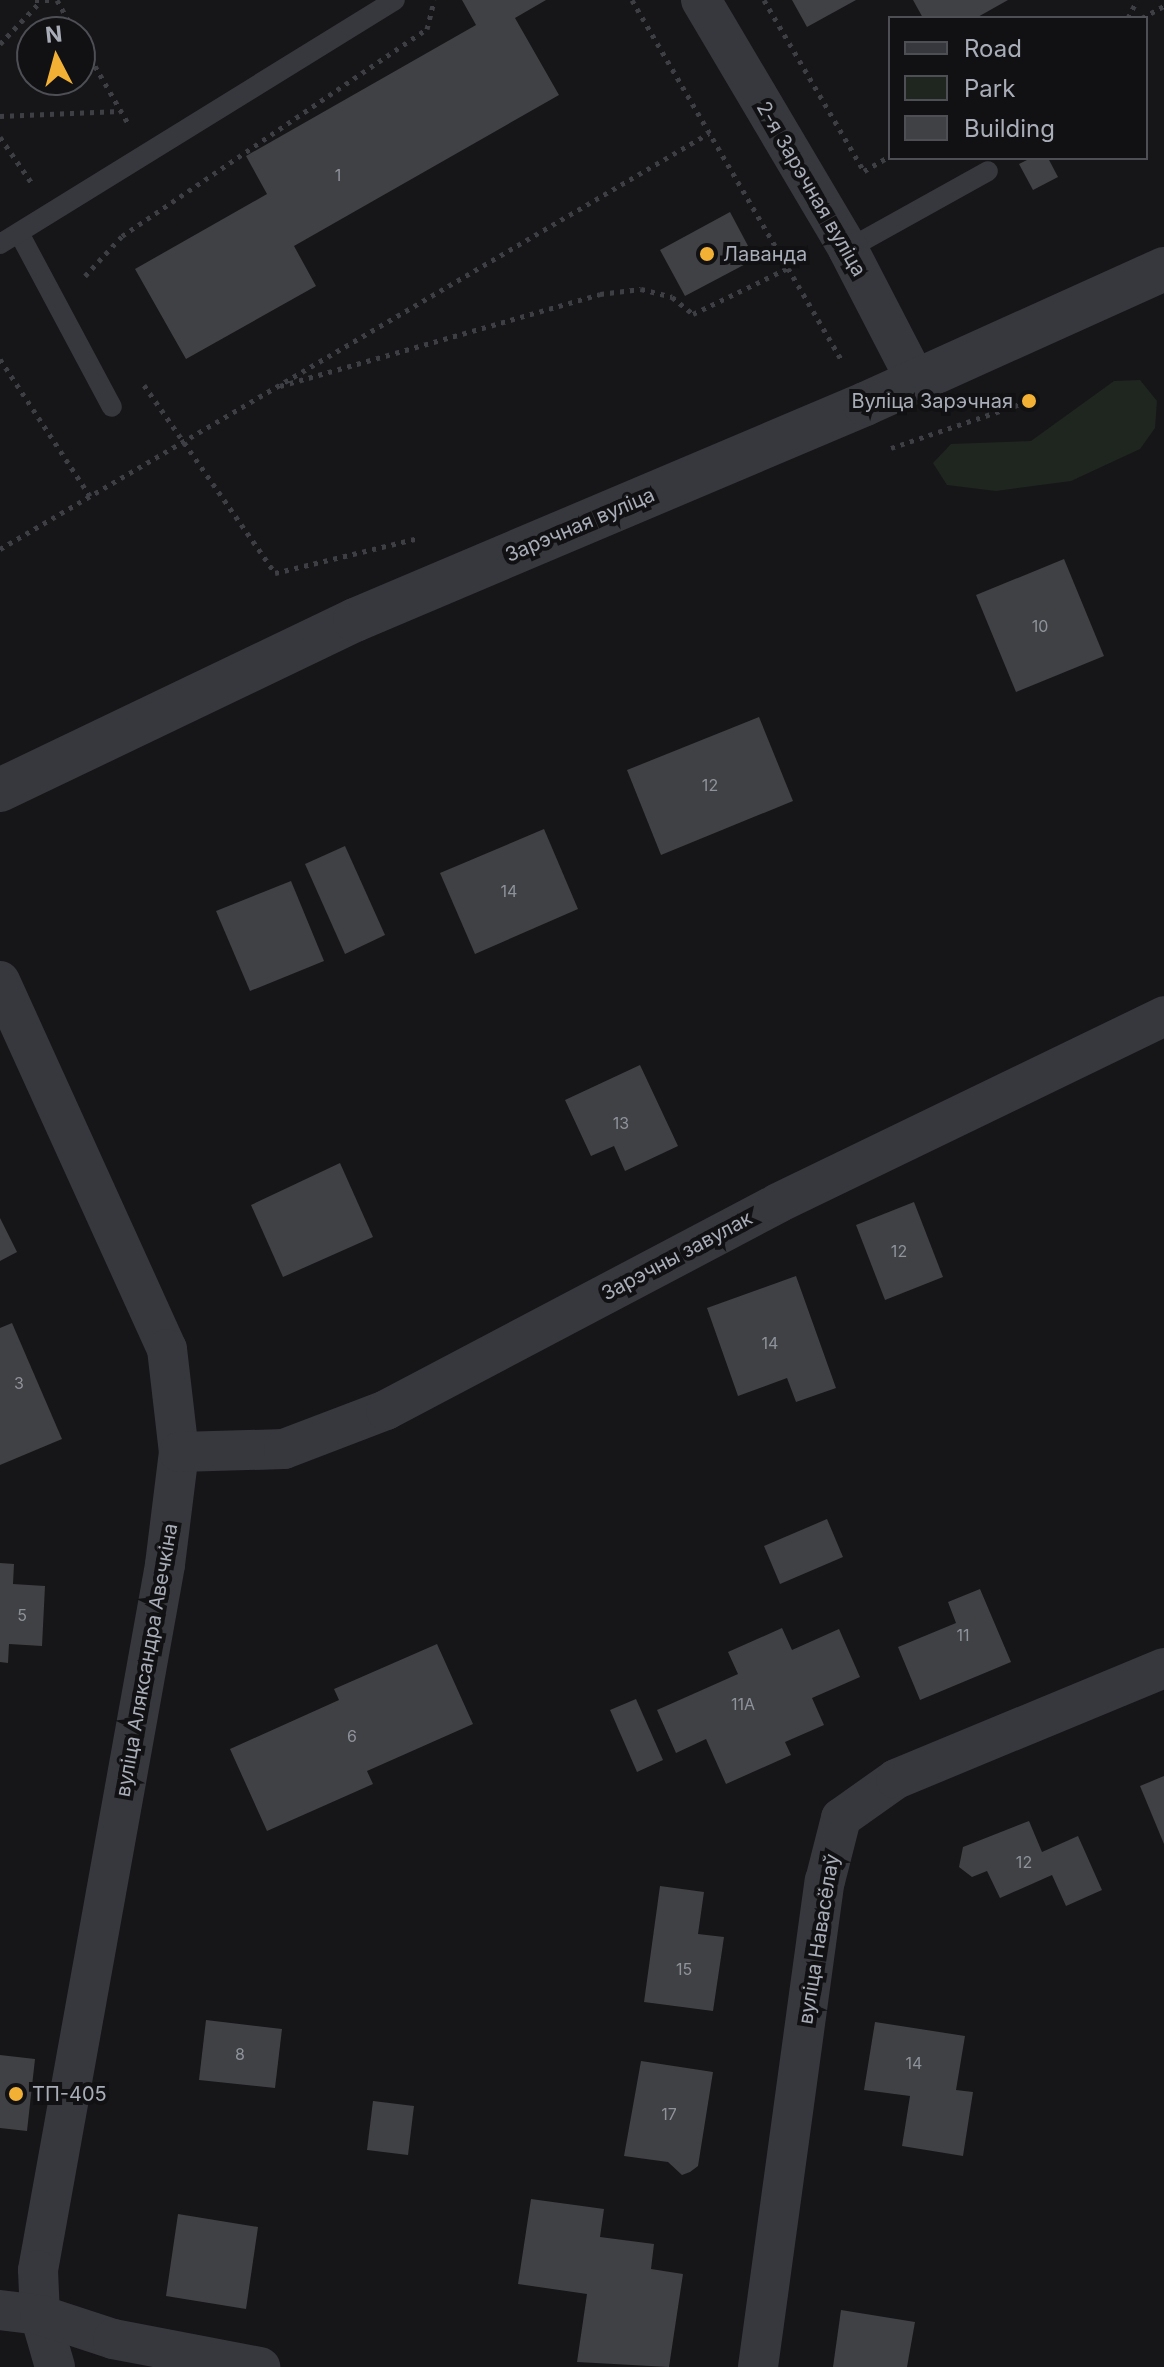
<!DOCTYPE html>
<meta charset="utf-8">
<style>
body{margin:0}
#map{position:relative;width:1164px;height:2367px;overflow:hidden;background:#161618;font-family:Inter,sans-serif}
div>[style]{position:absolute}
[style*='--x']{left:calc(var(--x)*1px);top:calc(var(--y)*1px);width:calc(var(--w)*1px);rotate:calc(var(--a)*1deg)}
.green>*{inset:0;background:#1e261f}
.building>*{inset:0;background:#404145}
.path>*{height:5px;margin-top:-2.5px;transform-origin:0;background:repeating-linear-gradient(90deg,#3d3f44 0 4px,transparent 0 10px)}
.service>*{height:20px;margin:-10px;padding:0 10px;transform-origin:10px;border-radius:10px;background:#37383d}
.minor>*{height:40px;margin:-20px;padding:0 20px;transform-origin:20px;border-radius:20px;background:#37383d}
.tertiary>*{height:44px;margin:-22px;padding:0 22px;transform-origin:22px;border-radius:22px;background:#37383d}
.dots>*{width:22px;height:22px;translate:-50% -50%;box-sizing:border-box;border:4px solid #111113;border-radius:50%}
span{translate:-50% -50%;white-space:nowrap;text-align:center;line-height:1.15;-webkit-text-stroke:8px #111113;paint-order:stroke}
.number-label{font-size:16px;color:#8e929b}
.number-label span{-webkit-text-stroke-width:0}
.street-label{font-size:20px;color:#a8adb8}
.poi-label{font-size:20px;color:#a8adb8}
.left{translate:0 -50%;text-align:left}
.right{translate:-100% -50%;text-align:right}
.legend{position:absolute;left:888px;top:16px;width:260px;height:144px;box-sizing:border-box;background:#111113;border:2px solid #4d4f55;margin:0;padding:10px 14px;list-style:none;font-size:24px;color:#a8adb8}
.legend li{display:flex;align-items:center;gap:16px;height:40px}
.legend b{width:40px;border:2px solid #4d4f55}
.north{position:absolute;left:16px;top:16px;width:80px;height:80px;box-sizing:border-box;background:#111113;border:2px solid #4d4f55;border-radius:50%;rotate:354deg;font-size:22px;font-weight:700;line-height:32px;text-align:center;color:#a8adb8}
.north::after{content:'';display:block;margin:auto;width:28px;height:36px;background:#f2b134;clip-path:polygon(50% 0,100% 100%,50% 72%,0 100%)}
</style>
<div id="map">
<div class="green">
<div style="clip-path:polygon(1140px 380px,1157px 401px,1155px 428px,1140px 449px,1071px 481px,996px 491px,947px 485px,933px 463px,951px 444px,1031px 441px,1114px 381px)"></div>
</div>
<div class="building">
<div style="clip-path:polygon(462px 0,546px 0,515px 18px,559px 95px,294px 246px,316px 286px,186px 359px,135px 269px,267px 194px,246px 156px,476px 25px)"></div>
<div style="clip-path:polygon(792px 0,856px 0,807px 27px)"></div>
<div style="clip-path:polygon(913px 0,1008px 0,976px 18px,923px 18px)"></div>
<div style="clip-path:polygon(1031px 158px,1048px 158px,1058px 177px,1033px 190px,1019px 164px)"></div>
<div style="clip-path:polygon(730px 212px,755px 259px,685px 296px,660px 250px)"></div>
<div style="clip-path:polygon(1064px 559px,1104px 656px,1016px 692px,976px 595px)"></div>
<div style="clip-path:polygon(759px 717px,793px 801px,661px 855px,627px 770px)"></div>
<div style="clip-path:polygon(544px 829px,578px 909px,475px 954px,440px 873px)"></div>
<div style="clip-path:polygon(345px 846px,385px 935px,345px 954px,305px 864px)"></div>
<div style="clip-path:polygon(291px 881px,324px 961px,250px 991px,216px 911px)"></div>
<div style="clip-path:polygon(640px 1065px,678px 1146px,625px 1171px,614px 1146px,591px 1156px,565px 1100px)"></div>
<div style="clip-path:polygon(340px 1163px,373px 1237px,283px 1277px,251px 1205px)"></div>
<div style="clip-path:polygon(914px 1202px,943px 1277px,885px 1300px,856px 1225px)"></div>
<div style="clip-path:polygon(0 1218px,17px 1252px,0 1261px)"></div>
<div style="clip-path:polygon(796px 1276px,836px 1388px,796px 1402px,787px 1378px,738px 1396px,707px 1308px)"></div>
<div style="clip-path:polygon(12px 1323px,62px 1439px,0 1465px,0 1328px)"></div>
<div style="clip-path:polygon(827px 1519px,843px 1557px,780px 1584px,764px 1546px)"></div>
<div style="clip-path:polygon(0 1563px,14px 1564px,13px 1584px,45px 1586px,42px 1646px,9px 1644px,8px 1663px,0 1662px)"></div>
<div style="clip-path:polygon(980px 1589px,1011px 1662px,920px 1700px,898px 1647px,956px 1623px,948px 1602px)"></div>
<div style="clip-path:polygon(782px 1628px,792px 1650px,839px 1629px,860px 1677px,812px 1698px,824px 1725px,785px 1742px,791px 1755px,726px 1784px,706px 1739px,676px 1753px,657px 1710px,738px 1674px,728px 1652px)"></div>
<div style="clip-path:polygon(437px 1644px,473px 1724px,367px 1771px,373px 1784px,267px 1831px,230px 1749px,339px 1700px,334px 1689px)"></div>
<div style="clip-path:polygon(636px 1699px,663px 1760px,637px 1772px,610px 1710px)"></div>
<div style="clip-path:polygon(1164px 1776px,1164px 1844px,1140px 1786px)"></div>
<div style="clip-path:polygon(1029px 1821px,1042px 1852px,1078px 1836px,1102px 1890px,1066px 1906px,1052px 1875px,1000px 1898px,987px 1871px,972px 1877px,959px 1867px,963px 1847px)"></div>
<div style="clip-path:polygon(660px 1886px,704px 1892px,698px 1934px,724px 1937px,713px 2011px,644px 2002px)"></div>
<div style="clip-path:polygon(206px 2020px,282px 2029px,275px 2088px,199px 2080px)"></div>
<div style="clip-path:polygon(875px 2022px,965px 2036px,956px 2090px,973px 2092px,963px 2156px,902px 2146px,910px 2096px,864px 2090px)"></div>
<div style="clip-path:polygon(0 2055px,35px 2059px,27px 2131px,0 2128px)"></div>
<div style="clip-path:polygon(641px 2061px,713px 2072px,698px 2166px,690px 2172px,682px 2175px,668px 2162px,624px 2156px)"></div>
<div style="clip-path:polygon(373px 2101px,414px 2106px,408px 2155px,367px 2150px)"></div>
<div style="clip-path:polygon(531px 2199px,604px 2209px,600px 2237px,654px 2244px,651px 2269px,683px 2274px,669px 2367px,577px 2362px,587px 2294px,518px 2284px)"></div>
<div style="clip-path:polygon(178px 2214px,258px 2227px,246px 2309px,166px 2296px)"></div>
<div style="clip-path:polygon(841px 2310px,915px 2322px,907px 2367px,833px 2367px)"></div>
</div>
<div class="path">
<div style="--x:35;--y:0;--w:17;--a:0"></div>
<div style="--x:57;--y:0;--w:37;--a:61"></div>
<div style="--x:632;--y:0;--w:419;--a:59.8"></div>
<div style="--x:764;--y:0;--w:198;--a:59.7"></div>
<div style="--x:864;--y:171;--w:30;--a:-30"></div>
<div style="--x:1128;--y:18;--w:20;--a:-63"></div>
<div style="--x:1142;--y:18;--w:25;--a:-29"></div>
<div style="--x:80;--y:40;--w:96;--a:60"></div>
<div style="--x:0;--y:44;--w:58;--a:-46.4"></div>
<div style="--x:0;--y:116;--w:120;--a:-2.4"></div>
<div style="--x:0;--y:137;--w:55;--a:55.4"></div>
<div style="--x:85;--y:276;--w:54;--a:-47.2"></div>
<div style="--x:122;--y:236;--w:369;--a:-34.2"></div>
<div style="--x:427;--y:29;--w:30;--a:-76"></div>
<div style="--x:0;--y:359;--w:164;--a:56.7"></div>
<div style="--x:144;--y:385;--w:229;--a:55.1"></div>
<div style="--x:275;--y:573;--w:148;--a:-13.7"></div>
<div style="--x:280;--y:386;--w:333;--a:-16"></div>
<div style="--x:600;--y:294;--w:41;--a:-7"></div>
<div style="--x:641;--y:289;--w:32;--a:14"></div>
<div style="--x:672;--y:297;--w:27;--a:39"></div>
<div style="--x:693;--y:314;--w:106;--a:-25.8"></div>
<div style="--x:891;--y:448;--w:146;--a:-18.8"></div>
<div style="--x:0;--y:549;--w:822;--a:-30.4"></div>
</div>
<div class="service">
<div style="--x:19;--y:233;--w:197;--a:61.9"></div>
<div style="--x:0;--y:244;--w:464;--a:-31.7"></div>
<div style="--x:848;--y:249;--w:160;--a:-29.1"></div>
</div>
<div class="minor">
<div style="--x:701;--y:0;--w:289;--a:59.4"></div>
<div style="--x:848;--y:249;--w:148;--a:62.7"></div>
<div style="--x:0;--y:981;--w:404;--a:65.6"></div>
<div style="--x:167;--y:1349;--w:104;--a:83.4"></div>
<div style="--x:179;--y:1452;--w:114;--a:97.1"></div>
<div style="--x:165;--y:1565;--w:716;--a:100.21"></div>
<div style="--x:38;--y:2270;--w:45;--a:87.5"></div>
<div style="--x:40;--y:2315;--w:54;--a:73.9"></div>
<div style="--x:179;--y:1452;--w:105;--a:-1.6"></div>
<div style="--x:284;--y:1449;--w:109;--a:-20.9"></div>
<div style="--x:386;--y:1410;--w:443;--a:-27.8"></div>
<div style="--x:778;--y:1203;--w:429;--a:-25.8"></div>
<div style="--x:0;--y:2310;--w:40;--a:7.1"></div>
<div style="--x:40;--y:2315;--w:77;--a:18.2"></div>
<div style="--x:113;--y:2339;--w:150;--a:10.8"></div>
<div style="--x:758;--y:2367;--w:491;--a:-82.2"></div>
<div style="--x:825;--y:1881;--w:65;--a:-75.7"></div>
<div style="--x:841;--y:1818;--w:67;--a:-35.3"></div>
<div style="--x:896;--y:1779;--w:290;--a:-22.5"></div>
</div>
<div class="tertiary">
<div style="--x:0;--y:790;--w:394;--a:-25.6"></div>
<div style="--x:355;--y:620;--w:554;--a:-22.95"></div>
<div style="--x:865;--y:404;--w:328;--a:-24.3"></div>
</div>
<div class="dots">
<div style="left:707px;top:254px;background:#f2b134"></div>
<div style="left:1029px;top:401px;background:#f2b134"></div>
<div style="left:16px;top:2094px;background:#f2b134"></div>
</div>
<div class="number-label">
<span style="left:338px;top:175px">1</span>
<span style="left:1040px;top:626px">10</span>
<span style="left:710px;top:785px">12</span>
<span style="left:509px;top:891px">14</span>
<span style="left:621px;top:1123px">13</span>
<span style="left:899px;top:1251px">12</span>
<span style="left:770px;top:1343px">14</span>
<span style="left:19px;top:1383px">3</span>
<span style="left:22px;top:1615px">5</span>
<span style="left:963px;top:1635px">11</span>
<span style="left:743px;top:1704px">11А</span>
<span style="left:352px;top:1736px">6</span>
<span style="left:1024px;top:1862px">12</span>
<span style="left:684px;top:1969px">15</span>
<span style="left:240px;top:2054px">8</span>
<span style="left:914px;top:2063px">14</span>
<span style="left:669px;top:2114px">17</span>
</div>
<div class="street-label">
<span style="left:811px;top:189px;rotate:60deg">2-я Зарэчная вуліца</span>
<span style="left:580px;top:525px;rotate:-23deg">Зарэчная вуліца</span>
<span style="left:677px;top:1256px;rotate:-28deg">Зарэчны завулак</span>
<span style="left:147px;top:1660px;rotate:-80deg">вуліца Аляксандра Авечкіна</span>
<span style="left:819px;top:1939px;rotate:-81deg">вуліца Навасёлаў</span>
</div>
<div class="poi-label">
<span class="left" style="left:723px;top:254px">Лаванда</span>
<span class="right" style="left:1013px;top:401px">Вуліца Зарэчная</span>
<span class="left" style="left:32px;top:2094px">ТП-405</span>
</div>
<ul class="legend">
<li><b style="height:10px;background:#37383d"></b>Road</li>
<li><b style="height:22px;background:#1e261f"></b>Park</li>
<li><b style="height:22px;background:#404145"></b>Building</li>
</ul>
<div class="north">N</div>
</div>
